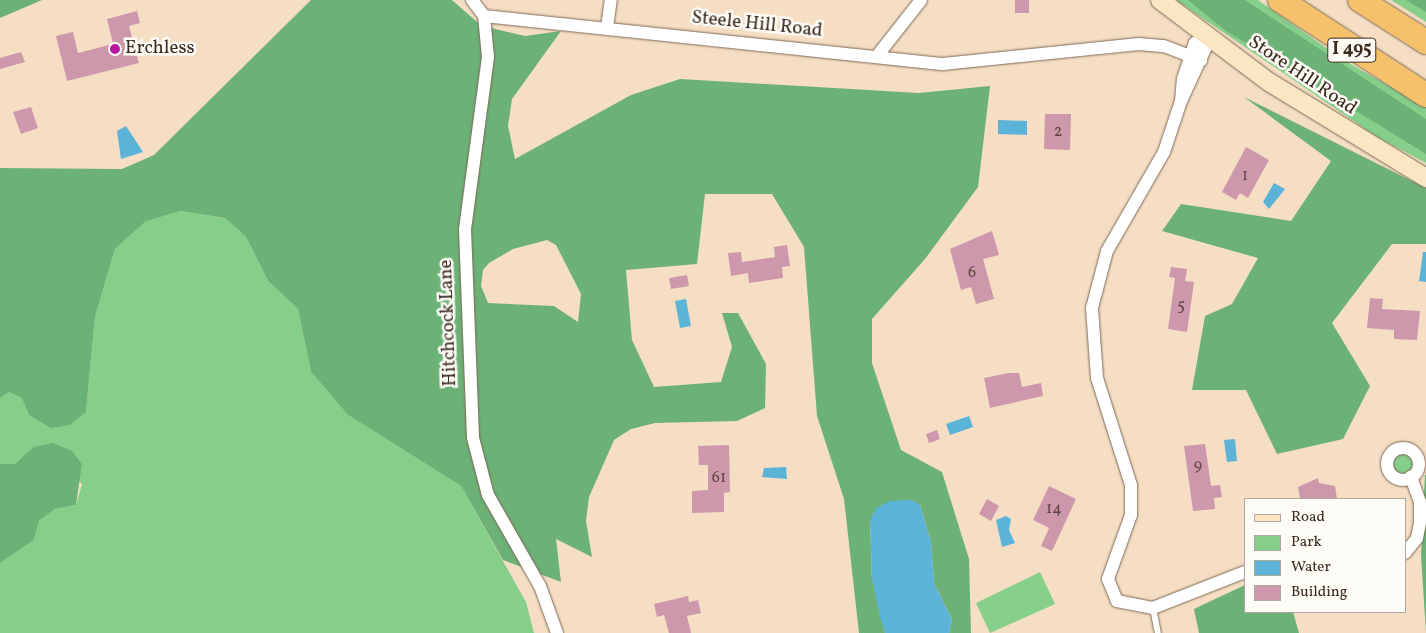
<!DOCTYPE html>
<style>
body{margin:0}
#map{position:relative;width:1426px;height:633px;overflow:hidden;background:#f5dec3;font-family:Vollkorn,serif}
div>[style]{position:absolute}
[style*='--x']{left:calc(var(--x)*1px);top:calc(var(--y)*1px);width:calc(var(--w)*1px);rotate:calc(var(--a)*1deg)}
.green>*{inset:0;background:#86cf8b}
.round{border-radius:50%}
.forest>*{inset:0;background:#6cb277}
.water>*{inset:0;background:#5bb3d8}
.building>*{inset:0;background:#cd98ab}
.roads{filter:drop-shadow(0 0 1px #7c6958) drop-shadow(0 0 1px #7c6958)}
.lane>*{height:6px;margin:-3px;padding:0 3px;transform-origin:3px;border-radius:3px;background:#fff}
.street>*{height:12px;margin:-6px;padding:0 6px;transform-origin:6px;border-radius:6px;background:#fff}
.street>.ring{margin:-6px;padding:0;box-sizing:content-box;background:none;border:12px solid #fff;border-radius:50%}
.secondary>*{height:18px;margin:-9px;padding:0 9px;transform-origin:9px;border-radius:9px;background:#fbe6c4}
.highway>*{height:24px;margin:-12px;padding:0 12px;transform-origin:12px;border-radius:12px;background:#f5c16b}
.dots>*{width:14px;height:14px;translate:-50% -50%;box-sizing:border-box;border:2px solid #fdfcf7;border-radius:50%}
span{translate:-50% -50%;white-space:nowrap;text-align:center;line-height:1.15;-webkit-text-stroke:5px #fdfcf7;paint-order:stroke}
.number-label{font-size:16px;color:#604641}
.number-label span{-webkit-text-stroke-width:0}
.shield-label span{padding:1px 4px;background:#fdfcf7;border:1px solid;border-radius:4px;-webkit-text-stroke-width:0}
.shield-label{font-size:18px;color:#3b2a1e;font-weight:700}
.street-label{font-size:19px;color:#3b2a1e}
.poi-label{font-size:19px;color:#3b2a1e}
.left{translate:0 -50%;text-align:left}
.legend{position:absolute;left:1244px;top:498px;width:162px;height:115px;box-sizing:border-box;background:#fdfcf7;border:1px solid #afa8a0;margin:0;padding:6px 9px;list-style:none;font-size:15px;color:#3b2a1e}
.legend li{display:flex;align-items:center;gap:10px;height:25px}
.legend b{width:25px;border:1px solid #afa8a0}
</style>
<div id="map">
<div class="green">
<div style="clip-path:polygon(1176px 0,1258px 0,1345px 61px,1426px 107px,1426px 163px,1377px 137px)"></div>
<div style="clip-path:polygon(1391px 0,1426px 0,1426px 22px)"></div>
<div style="clip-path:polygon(180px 211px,225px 218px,246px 237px,268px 281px,298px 309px,311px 372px,348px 415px,461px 486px,526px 602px,534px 633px,0 633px,0 563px,34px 540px,39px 521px,55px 509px,76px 505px,82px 484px,33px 447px,15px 464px,0 464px,0 398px,9px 392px,23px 398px,29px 415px,86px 412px,95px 317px,115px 249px,145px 222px)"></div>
<div class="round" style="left:1391px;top:454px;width:22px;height:22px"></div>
<div style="clip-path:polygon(1040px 572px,1055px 604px,990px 633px,976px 603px)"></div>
</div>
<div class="forest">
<div style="clip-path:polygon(0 0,42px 0,0 18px)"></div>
<div style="clip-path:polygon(evenodd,311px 0,452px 0,476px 21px,495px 29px,525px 36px,561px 31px,512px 99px,508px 126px,515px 159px,631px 95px,680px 79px,919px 93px,990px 86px,978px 187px,925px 259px,872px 319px,872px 363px,901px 450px,942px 472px,969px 559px,971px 633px,949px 633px,952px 620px,934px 583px,931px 542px,920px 505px,870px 521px,872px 579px,885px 633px,859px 633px,844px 499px,817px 416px,804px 247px,772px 194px,705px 194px,697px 264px,626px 270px,632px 340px,654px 387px,721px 382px,732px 347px,722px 313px,738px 313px,766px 364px,765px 408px,737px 421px,655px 423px,631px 429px,614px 440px,589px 497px,586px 521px,592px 557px,556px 539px,561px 582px,503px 560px,461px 486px,348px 415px,311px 372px,298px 309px,268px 281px,246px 237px,225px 218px,180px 211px,145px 222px,115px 249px,95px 317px,86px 412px,70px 425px,51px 428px,29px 415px,22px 398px,9px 392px,0 398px,0 168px,122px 169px,154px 155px,311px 0,547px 240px,556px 245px,581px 294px,578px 322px,554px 306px,488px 303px,481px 286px,483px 270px,489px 263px,513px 249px,547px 240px)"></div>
<div style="clip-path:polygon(1188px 0,1245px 0,1426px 119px,1426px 154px,1226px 31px)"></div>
<div style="clip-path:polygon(1406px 0,1426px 0,1426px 12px)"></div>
<div style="clip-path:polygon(1244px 97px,1426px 188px,1426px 244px,1392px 244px,1332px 323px,1370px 386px,1343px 439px,1277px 454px,1246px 390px,1192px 390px,1205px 316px,1232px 304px,1258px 258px,1162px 231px,1181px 204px,1291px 221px,1331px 161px)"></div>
<div style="clip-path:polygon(53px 443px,72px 451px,82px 464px,76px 505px,55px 509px,39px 521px,34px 540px,0 563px,0 464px,15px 464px,33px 447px)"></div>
<div style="clip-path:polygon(1425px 475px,1426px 475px,1426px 633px,1421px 555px)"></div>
<div style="clip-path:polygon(1245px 585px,1245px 612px,1293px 612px,1299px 633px,1199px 633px,1194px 609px)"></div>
</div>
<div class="water">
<div style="clip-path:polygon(998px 120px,1027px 121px,1027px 135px,998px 134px)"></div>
<div style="clip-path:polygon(126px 126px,143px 152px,121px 159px,117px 131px)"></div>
<div style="clip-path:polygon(1274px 183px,1285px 189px,1269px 209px,1263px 202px)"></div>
<div style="clip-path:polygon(1423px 252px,1426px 252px,1426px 282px,1419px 281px)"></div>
<div style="clip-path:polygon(686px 299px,691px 326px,680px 328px,675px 301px)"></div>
<div style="clip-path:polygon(969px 416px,973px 427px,950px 435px,946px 424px)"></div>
<div style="clip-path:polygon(1235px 439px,1237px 461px,1227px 462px,1224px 440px)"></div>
<div style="clip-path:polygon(786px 467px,787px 479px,762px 477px,764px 468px)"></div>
<div style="clip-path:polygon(912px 500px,920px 505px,931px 542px,934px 583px,952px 620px,949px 633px,885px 633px,880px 617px,872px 579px,870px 521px,876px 508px,890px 501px)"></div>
<div style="clip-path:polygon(1006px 516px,1011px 519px,1009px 530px,1015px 543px,1002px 547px,996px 520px)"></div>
</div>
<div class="building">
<div style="clip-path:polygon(1015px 0,1029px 0,1029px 13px,1015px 13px)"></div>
<div style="clip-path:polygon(137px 11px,140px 23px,129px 26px,139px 63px,67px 81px,56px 36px,73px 32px,78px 53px,113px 44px,107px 19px)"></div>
<div style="clip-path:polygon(21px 52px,25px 62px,0 69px,0 58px)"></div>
<div style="clip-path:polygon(31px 107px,38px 128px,21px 134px,13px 112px)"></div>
<div style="clip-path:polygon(1045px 114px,1071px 114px,1070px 150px,1044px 149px)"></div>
<div style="clip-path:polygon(1246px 147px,1269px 160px,1248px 198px,1240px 193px,1236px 200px,1222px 192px)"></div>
<div style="clip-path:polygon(992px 231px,999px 255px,983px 259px,994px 299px,976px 304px,971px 287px,961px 290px,950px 249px)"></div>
<div style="clip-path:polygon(787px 245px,790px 266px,782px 267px,783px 278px,749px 283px,748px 273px,731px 276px,728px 253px,741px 252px,742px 262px,775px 257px,774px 247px)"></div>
<div style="clip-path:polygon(1171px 267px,1187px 269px,1185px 281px,1194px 282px,1187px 332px,1168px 329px,1175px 278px,1169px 277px)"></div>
<div style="clip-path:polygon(687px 275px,689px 286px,671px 289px,669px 278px)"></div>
<div style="clip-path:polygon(1370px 298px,1383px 299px,1382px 309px,1420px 311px,1417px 340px,1394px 339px,1394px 330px,1367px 328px)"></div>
<div style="clip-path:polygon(1009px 373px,1019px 373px,1022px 387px,1041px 383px,1043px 396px,990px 408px,984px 378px)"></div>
<div style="clip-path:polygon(937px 430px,940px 439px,929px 443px,926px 434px)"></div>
<div style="clip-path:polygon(1205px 444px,1211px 486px,1220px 485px,1222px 497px,1214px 498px,1215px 509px,1193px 511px,1184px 446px)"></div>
<div style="clip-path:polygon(729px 445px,730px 492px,724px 493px,724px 512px,692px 513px,692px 491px,708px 490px,708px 465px,699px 465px,698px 446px)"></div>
<div style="clip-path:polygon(1318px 478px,1319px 483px,1335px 486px,1337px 499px,1300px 499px,1298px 487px)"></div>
<div style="clip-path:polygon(1049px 486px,1076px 499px,1052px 551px,1041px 546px,1049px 528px,1033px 520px)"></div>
<div style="clip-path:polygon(987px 499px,999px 506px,991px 521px,979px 514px)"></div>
<div style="clip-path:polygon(688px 596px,689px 602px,698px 600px,701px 613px,687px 616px,691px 633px,669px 633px,664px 615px,657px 617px,654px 604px)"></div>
</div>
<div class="roads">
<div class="lane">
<div style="--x:1153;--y:608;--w:25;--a:79"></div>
</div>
<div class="street">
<div style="--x:472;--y:0;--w:20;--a:53"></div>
<div style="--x:484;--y:16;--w:41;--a:84.4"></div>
<div style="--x:488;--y:57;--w:174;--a:97.6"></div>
<div style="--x:465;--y:229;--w:209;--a:87.8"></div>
<div style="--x:473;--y:438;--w:59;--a:75.3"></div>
<div style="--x:488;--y:495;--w:105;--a:60.3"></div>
<div style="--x:540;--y:586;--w:50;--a:70.1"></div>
<div style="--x:484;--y:16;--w:462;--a:6"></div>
<div style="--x:943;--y:64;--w:197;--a:-5.8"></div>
<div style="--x:1139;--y:44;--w:25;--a:5"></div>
<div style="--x:1164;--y:46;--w:40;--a:21"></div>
<div style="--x:607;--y:27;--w:27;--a:-82"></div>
<div style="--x:1206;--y:36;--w:11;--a:90"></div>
<div style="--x:1206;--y:47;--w:60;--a:114.8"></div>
<div style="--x:1181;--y:101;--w:22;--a:-85"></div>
<div style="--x:1183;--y:79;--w:38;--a:-72"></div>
<div style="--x:1195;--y:43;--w:13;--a:-32"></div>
<div style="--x:877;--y:56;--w:71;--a:-51.8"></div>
<div style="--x:1181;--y:101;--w:54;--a:108.4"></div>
<div style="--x:1164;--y:152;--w:114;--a:119.9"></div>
<div style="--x:1107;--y:251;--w:59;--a:104.7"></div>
<div style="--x:1092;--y:308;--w:70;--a:85.9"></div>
<div style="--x:1097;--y:378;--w:112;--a:72.4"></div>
<div style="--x:1131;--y:485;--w:30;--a:90"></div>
<div style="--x:1131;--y:515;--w:68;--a:109.8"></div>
<div style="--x:1108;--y:579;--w:24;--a:68"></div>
<div style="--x:1117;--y:601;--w:37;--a:11"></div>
<div style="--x:1153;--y:608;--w:99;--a:-21.4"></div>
<div class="ring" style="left:1387px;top:448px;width:20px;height:20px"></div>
<div style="--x:1405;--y:553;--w:19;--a:-51"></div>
<div style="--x:1417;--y:538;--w:16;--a:-79"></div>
<div style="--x:1420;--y:522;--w:20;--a:-90"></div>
<div style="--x:1420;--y:502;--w:27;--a:-110"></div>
</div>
<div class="secondary">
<div style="--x:1160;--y:0;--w:136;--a:37"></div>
<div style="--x:1269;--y:82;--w:184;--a:31.4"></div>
</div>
<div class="highway">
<div style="--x:1280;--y:0;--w:174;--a:33.1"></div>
<div style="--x:1360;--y:0;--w:78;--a:32.5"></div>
</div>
</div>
<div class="dots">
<div style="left:115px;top:49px;background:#b5179e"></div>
</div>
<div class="number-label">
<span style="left:1058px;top:132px">2</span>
<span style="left:1245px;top:176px">1</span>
<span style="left:972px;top:273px">6</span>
<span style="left:1181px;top:306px">5</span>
<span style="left:1198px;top:466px">9</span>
<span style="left:719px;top:478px">61</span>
<span style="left:1054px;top:509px">14</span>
</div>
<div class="shield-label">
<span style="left:1352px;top:50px">I 495</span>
</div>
<div class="street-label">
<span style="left:757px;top:25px;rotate:6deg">Steele Hill Road</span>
<span style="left:1302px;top:76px;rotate:34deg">Store Hill Road</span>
<span style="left:449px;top:323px;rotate:-92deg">Hitchcock Lane</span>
</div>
<div class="poi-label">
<span class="left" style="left:125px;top:49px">Erchless</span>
</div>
<ul class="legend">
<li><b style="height:6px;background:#fbe6c4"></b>Road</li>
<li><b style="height:14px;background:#86cf8b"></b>Park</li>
<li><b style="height:14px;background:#5bb3d8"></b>Water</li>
<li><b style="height:14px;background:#cd98ab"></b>Building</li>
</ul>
</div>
